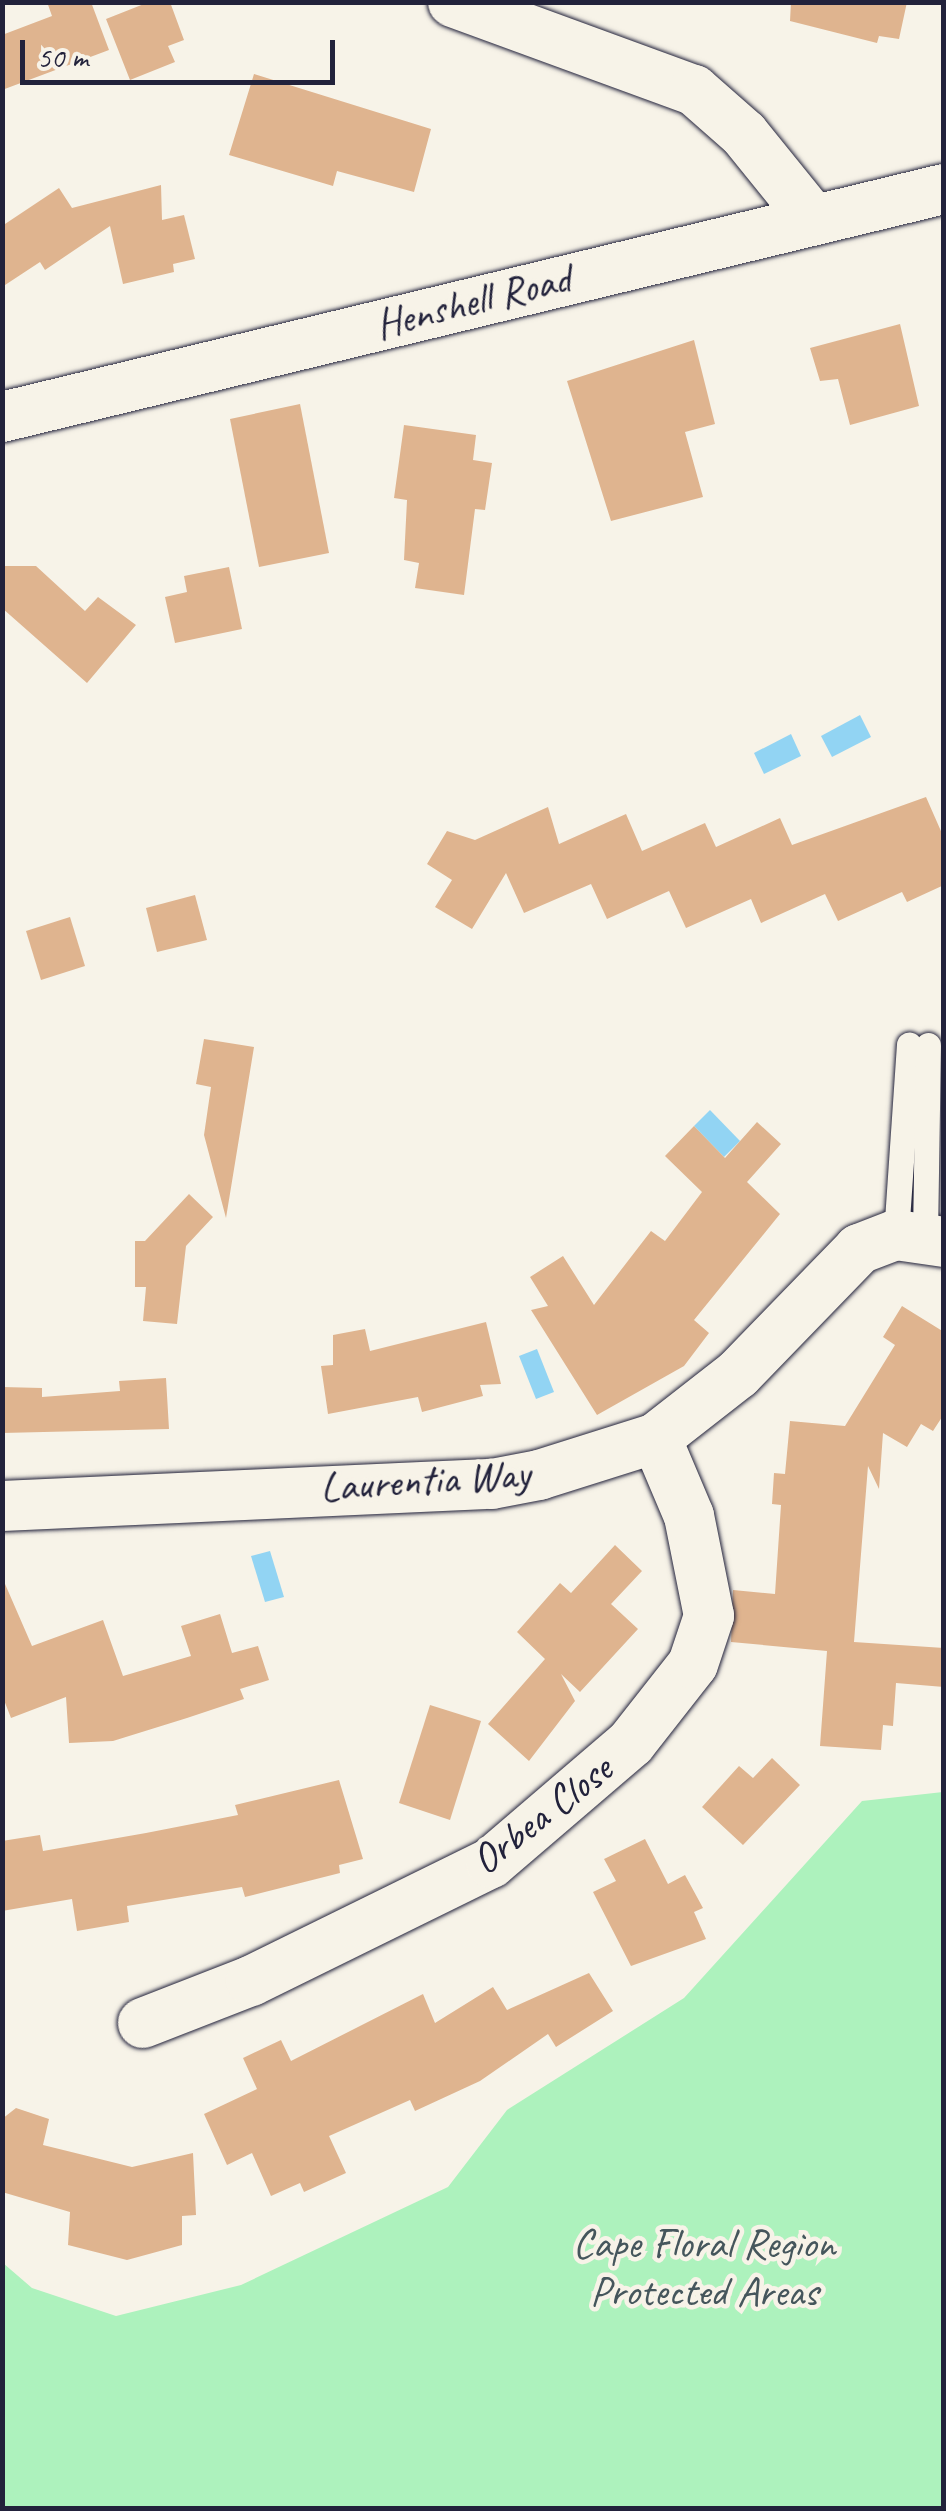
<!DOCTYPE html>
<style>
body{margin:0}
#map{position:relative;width:946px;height:2511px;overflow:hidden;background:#f7f3e8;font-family:Caveat,sans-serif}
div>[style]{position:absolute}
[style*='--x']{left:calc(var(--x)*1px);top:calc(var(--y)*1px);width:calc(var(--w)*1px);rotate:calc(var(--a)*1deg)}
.green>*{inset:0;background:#adf2bd}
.water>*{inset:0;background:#92d4f3}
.building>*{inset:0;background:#dfb48f}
.roads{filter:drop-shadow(0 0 2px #22223b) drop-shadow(0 0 2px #22223b)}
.service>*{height:25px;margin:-12.5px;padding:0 12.5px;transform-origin:12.5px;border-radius:12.5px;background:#f7f3e8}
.minor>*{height:50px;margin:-25px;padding:0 25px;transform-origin:25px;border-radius:25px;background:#f7f3e8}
span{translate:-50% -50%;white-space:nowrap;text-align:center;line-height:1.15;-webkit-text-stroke:9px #f7f3e8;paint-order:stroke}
.street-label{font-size:42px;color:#22223b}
.park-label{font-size:42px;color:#45565c}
.frame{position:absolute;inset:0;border:5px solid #22223b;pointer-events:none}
.scale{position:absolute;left:20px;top:40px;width:315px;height:45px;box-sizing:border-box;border:5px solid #22223b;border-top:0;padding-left:12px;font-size:30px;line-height:35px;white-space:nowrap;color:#22223b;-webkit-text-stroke:8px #f7f3e8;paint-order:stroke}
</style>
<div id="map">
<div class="green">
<div style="clip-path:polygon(943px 1792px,943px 2508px,3px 2508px,3px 2263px,32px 2288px,116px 2316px,241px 2285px,448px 2187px,507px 2110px,684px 1998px,862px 1801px)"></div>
</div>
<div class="water">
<div style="clip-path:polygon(860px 715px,871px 737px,832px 757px,821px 736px)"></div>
<div style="clip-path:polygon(791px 734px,801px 756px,764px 774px,754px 753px)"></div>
<div style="clip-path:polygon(710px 1110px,740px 1141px,724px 1157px,694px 1126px)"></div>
<div style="clip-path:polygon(537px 1349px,554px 1392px,536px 1399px,519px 1356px)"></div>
<div style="clip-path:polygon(270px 1551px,284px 1597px,265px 1602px,251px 1556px)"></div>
</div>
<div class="building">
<div style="clip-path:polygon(47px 2px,91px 2px,109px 50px,2px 90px,2px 35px,52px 16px)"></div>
<div style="clip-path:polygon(149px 2px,170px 2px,184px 40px,168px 46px,175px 62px,130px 80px,106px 19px)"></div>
<div style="clip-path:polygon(791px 2px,907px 2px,899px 39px,879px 36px,877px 43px,790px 21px)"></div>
<div style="clip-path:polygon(254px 74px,431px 129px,414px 192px,337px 171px,333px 186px,229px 155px)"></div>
<div style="clip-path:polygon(161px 185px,162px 220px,184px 215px,195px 259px,173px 264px,174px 272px,123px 284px,110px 226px,45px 270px,40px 262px,2px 287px,2px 226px,59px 188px,72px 208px)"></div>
<div style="clip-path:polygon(900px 324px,919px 406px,850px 425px,838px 379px,820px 381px,810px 348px)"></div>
<div style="clip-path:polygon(694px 340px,715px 424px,685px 432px,703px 497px,611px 521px,567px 381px)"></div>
<div style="clip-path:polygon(300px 404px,329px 553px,259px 567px,230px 419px)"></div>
<div style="clip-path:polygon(404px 425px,476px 435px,473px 460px,492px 463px,485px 510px,475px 509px,464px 595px,415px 588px,419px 563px,404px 560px,407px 500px,394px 498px)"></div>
<div style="clip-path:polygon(2px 566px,36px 566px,85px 611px,98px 597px,136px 625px,87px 683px,2px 608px)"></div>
<div style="clip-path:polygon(229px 567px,242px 629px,175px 643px,165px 597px,187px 592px,184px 576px)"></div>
<div style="clip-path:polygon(926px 797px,944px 838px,944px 885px,907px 902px,902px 892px,838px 921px,825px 894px,761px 923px,751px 899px,686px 928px,669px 891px,607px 919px,591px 884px,524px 913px,506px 873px,472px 929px,435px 907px,452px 880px,427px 864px,447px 831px,475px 840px,548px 807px,559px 844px,626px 814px,642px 851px,705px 823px,716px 847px,780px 818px,792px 845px)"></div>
<div style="clip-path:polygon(195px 895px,207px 940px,157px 952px,146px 908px)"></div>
<div style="clip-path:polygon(70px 917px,85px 966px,41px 980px,26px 931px)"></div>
<div style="clip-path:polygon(204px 1039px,254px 1047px,226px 1218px,204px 1135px,211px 1087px,196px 1084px)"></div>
<div style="clip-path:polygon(757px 1122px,781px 1144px,747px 1182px,780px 1214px,694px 1320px,709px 1333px,684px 1366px,597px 1415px,531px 1310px,548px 1306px,530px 1277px,563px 1256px,594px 1305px,651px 1231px,665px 1241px,702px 1192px,665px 1156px,694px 1126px,725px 1158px)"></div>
<div style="clip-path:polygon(189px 1194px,213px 1217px,186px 1246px,177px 1324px,143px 1321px,146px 1287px,135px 1287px,135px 1241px,145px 1241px)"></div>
<div style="clip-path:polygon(902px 1306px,944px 1332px,944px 1414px,933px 1431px,921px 1424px,907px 1447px,883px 1433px,879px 1489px,868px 1466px,854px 1642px,944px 1648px,944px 1687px,896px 1683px,893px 1726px,883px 1725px,881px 1750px,820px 1746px,827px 1651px,731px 1642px,733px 1590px,775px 1594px,781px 1505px,772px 1504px,774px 1473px,785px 1474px,790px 1421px,845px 1426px,895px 1345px,883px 1337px)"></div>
<div style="clip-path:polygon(486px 1322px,501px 1384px,480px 1385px,483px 1396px,422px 1412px,418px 1397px,328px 1414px,321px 1366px,333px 1365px,333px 1335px,365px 1329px,370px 1351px)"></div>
<div style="clip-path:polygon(166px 1378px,169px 1429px,2px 1433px,2px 1387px,42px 1388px,42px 1397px,120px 1391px,119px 1381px)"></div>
<div style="clip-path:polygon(615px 1545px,642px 1571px,611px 1604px,638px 1629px,580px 1692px,561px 1674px,575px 1701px,529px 1761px,488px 1724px,545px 1659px,517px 1632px,560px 1583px,571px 1593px)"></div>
<div style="clip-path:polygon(2px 1577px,32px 1646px,103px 1620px,123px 1676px,191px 1656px,181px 1626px,220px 1614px,232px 1653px,258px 1646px,269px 1680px,240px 1689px,244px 1699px,187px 1718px,113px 1741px,69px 1743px,66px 1697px,11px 1718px,2px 1695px)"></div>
<div style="clip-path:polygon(430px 1705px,481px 1721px,450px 1820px,399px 1803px)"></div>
<div style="clip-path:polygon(772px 1758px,800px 1785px,743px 1845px,702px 1807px,739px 1766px,753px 1778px)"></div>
<div style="clip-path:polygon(339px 1780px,363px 1859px,339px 1865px,340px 1873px,245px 1897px,242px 1887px,127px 1906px,129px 1922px,77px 1931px,72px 1899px,2px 1911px,2px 1841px,40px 1835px,43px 1851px,146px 1833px,238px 1815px,235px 1805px)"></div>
<div style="clip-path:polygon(645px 1839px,668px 1884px,685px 1875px,703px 1908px,694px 1912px,706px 1939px,631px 1966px,593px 1892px,616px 1881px,604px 1859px)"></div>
<div style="clip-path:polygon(589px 1973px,613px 2011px,556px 2047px,548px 2034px,480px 2081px,415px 2111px,410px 2100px,329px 2136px,346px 2173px,304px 2192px,300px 2183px,271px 2196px,252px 2153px,227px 2165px,204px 2114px,257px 2089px,243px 2058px,281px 2040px,291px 2061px,423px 1994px,435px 2023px,493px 1987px,507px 2010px)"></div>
<div style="clip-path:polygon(16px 2108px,49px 2119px,43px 2145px,132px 2167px,193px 2153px,196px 2215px,182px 2216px,182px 2245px,127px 2260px,68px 2245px,70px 2212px,2px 2192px,2px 2119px)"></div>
</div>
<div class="roads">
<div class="service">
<div style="--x:896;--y:1235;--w:191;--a:-86.1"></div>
<div style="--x:925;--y:1236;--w:191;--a:-89.1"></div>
</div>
<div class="minor">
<div style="--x:453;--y:2;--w:257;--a:20.1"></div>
<div style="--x:694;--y:90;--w:67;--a:41.3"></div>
<div style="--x:744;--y:134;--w:108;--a:51"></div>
<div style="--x:2;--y:417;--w:969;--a:-13.61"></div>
<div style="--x:2;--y:1506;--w:490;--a:-2.6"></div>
<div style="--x:492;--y:1484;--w:48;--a:-10.8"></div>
<div style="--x:539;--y:1475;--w:123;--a:-17.5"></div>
<div style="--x:656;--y:1438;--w:104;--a:-38"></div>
<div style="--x:738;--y:1374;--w:174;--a:-45.9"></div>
<div style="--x:859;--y:1249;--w:40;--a:-21"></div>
<div style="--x:896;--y:1235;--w:49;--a:8.3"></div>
<div style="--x:143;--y:2023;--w:116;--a:-21.3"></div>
<div style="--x:251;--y:1981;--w:267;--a:-26.2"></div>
<div style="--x:491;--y:1863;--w:184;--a:-40.6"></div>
<div style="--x:631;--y:1743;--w:100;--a:-51.9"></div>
<div style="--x:693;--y:1664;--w:51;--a:-71.6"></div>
<div style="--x:709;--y:1616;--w:102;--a:-101.3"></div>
<div style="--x:689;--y:1516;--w:85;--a:-112.9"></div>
</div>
</div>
<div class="street-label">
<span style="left:473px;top:302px;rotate:-14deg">Henshell Road</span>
<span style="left:425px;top:1481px;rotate:-4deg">Laurentia Way</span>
<span style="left:542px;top:1815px;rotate:-38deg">Orbea Close</span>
</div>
<div class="park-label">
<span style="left:704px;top:2268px">Cape Floral Region<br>Protected Areas</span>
</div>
<div class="frame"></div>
<div class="scale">50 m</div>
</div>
